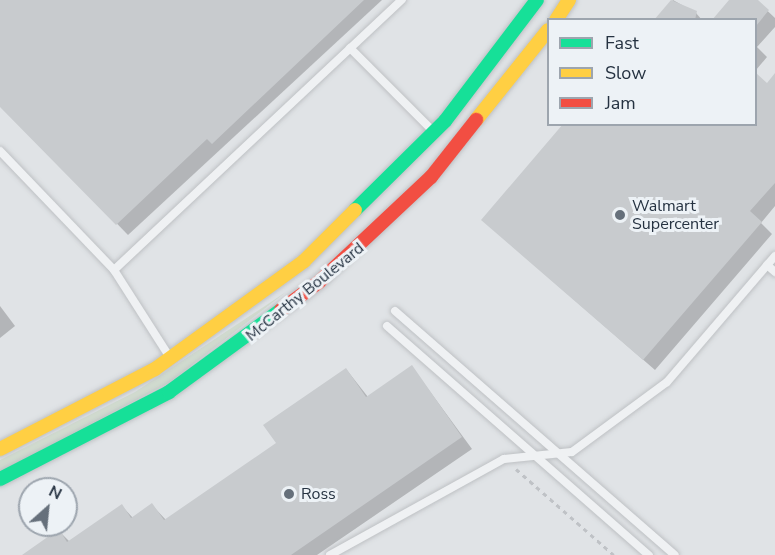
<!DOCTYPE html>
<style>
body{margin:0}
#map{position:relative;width:775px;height:555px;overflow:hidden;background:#e0e3e6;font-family:"Nunito Sans",sans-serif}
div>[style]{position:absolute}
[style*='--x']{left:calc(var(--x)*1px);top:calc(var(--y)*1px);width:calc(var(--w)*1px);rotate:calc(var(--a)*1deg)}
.green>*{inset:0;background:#d1dbcf}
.shadow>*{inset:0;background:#0003}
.building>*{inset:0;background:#c8cbce}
.path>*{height:3px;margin-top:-1.5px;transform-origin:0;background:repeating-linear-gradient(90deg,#bfc2c6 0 4.5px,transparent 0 9px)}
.roads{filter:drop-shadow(0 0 2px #bec1c4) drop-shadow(0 0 2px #bec1c4)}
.lane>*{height:8px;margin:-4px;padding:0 4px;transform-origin:4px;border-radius:4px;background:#eff1f3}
.fast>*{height:14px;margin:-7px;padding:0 7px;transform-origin:7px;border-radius:7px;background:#16e098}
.slow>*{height:14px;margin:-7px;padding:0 7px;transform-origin:7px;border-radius:7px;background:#ffcf43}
.jam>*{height:14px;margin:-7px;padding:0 7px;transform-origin:7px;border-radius:7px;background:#f24e42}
.dots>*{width:16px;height:16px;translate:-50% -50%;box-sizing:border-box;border:3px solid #edf2f6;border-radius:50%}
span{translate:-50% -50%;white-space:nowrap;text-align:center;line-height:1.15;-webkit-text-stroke:6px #edf2f6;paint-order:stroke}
.poi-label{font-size:16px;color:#253241}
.left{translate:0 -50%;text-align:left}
.street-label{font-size:16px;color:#253241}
.legend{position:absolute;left:547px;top:18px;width:210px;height:108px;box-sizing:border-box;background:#edf2f6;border:2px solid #9da5ae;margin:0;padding:8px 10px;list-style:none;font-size:18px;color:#253241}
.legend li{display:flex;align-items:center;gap:12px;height:30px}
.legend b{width:30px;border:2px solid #9da5ae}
.north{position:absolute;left:18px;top:477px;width:60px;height:60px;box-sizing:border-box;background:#edf2f6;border:2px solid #9da5ae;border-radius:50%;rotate:27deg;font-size:16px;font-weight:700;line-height:24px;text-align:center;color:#253241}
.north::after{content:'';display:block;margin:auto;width:21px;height:27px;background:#66707b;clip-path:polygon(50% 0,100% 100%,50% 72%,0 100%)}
</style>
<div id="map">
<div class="green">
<div style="clip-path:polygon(286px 292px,170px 382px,0 472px,0 460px,135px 392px)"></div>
</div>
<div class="shadow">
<div style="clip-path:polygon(0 0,382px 0,128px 235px,0 103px)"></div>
<div style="clip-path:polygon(673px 0,696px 13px,702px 20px,656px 20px)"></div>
<div style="clip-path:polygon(731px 0,756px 0,775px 18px,775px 27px,757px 47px,767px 57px,756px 70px,756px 20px)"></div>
<div style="clip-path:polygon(756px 75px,767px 85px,775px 75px,775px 206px,761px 223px,772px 234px,655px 370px,494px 230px,756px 124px)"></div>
<div style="clip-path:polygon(0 306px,15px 326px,0 338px)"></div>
<div style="clip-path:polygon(412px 367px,472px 449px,317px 555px,24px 555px,59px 531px,70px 542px,122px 506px,133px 518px,152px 505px,166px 520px,278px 444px,346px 369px,368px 397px)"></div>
</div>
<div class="building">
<div style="clip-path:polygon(0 0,364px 0,212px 144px,207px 139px,116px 225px,0 107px)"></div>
<div style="clip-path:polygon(671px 0,697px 11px,695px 20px,654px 20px)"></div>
<div style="clip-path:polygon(729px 0,758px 0,769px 10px,756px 26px,756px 20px,712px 20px)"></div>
<div style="clip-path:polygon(756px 73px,767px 83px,775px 73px,775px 183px,750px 211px,762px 222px,643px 360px,481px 220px,563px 124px,756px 124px)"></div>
<div style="clip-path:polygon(412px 365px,462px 437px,291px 555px,22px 555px,59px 529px,67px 542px,122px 504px,131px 518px,152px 503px,164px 520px,276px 443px,263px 425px,346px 368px,366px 397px)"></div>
</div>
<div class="path">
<div style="--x:516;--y:469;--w:130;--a:41.3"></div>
</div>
<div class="roads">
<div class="lane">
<div style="--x:350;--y:48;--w:117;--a:45"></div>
<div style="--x:0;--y:151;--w:165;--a:46.2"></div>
<div style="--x:114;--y:270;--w:102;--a:57.4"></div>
<div style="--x:767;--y:265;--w:11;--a:41"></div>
<div style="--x:114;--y:270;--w:395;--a:-43.2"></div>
<div style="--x:395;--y:311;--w:371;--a:41.1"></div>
<div style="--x:387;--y:326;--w:348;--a:41.2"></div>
<div style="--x:330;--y:555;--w:199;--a:-28.9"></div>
<div style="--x:504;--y:459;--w:68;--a:-5.9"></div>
<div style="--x:572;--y:452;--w:118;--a:-36.4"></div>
<div style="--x:667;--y:382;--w:166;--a:-49.4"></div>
</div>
<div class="fast">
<div style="--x:355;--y:210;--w:127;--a:-44.7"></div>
<div style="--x:445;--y:121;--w:152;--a:-52.8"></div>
<div style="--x:0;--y:479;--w:190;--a:-27.2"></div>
<div style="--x:169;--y:392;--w:139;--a:-36.2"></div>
</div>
<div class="slow">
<div style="--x:556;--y:20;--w:24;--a:-57"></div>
<div style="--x:476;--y:120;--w:115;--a:-51.3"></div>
<div style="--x:0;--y:449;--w:174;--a:-27.3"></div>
<div style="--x:155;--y:369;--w:184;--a:-35.9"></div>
<div style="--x:304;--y:261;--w:72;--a:-45"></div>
</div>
<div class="jam">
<div style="--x:281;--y:310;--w:47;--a:-36.4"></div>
<div style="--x:319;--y:282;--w:154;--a:-43.2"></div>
<div style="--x:431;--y:177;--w:73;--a:-51.7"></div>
</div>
</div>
<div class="dots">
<div style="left:620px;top:215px;background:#66707b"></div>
<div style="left:289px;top:494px;background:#66707b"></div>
</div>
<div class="poi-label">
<span class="left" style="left:632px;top:215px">Walmart<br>Supercenter</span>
<span class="left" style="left:301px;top:494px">Ross</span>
</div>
<div class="street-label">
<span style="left:305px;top:292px;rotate:-39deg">McCarthy Boulevard</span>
</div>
<ul class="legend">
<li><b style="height:8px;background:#16e098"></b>Fast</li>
<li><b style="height:8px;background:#ffcf43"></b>Slow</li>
<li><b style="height:8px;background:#f24e42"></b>Jam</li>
</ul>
<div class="north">N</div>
</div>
